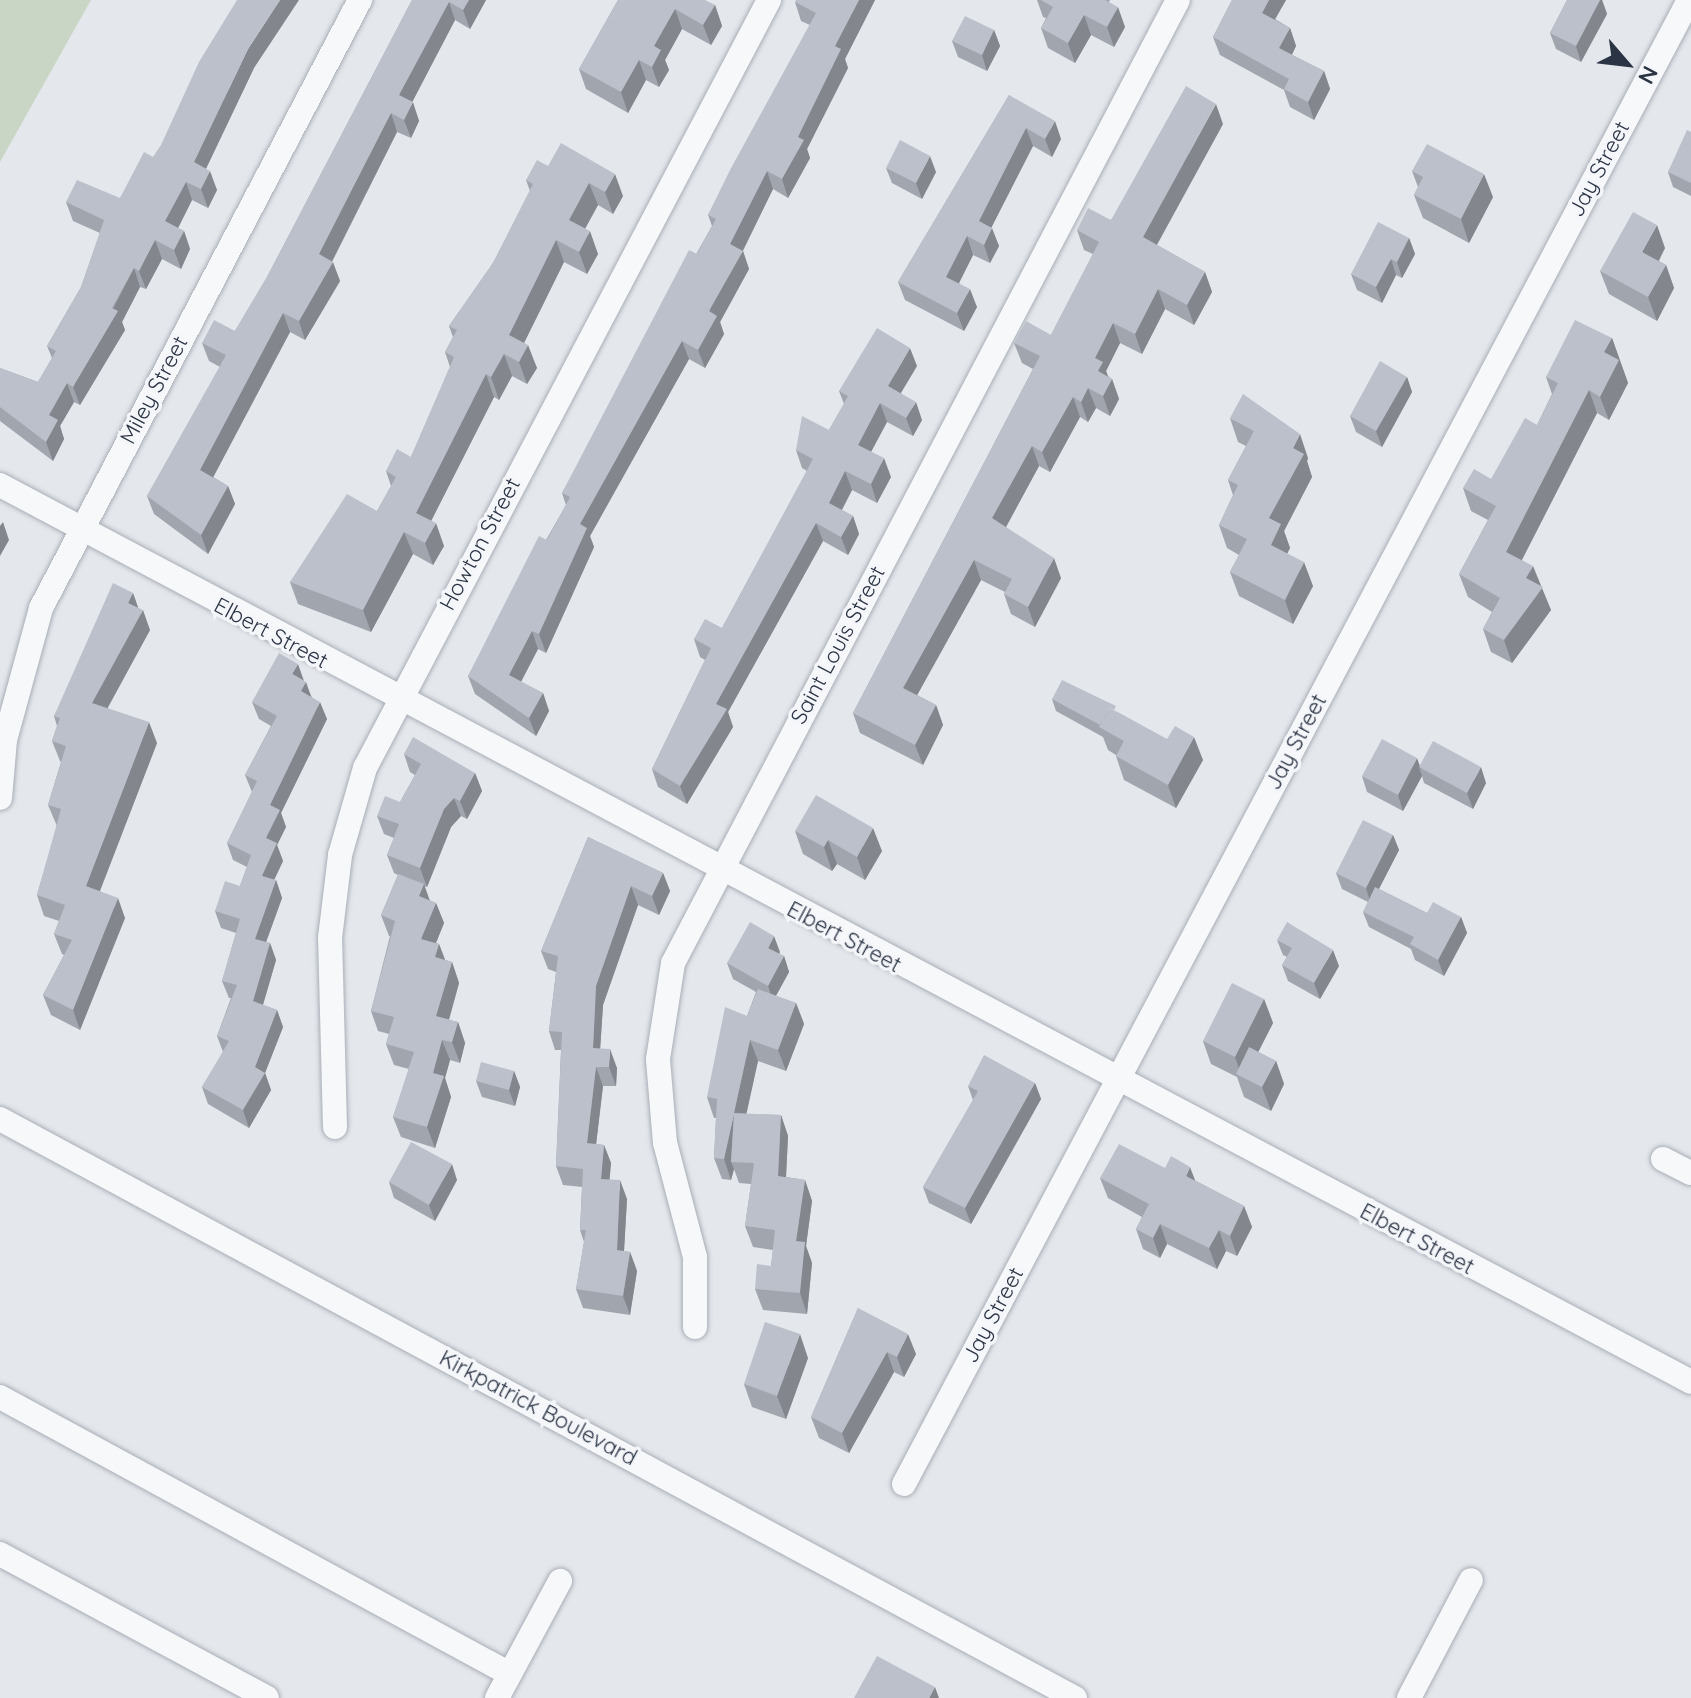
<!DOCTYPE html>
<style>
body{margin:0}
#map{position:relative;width:1691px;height:1698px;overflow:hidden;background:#e4e7ec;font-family:Quicksand,sans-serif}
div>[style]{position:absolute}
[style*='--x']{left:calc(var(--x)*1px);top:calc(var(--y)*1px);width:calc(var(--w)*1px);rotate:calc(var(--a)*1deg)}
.green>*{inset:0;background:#c9d6c5}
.roads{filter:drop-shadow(0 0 2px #a9aeb7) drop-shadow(0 0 2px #a9aeb7)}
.minor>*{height:24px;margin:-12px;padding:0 12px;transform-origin:12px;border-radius:12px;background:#f7f8fa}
.wall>*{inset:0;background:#a1a5ae}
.shaded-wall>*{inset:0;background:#83868d}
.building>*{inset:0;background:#bbc0ca}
span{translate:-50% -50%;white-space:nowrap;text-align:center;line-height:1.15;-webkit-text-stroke:7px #f4f6f9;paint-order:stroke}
.street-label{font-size:22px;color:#2b3445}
.north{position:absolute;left:1587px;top:24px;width:80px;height:80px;-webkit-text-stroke:6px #f4f6f9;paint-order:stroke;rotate:118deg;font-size:22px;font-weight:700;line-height:32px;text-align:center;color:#2b3445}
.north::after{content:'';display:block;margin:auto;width:28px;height:36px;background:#2b3445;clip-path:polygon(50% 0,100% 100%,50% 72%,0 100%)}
</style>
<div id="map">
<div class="green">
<div style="clip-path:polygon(0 0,91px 0,0 162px)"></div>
</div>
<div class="roads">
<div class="minor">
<div style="--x:0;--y:485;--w:1914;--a:27.94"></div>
<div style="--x:0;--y:798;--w:58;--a:-85.1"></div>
<div style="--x:5;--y:740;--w:137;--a:-74.7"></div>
<div style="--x:41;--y:608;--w:687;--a:-62.32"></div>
<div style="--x:0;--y:1119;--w:1221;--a:28.31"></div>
<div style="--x:335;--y:1127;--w:189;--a:-91.5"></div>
<div style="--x:330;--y:938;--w:84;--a:-83.1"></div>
<div style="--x:340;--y:855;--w:91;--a:-74"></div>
<div style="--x:365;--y:768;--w:868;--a:-62.25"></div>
<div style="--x:1663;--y:1159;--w:31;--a:27"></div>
<div style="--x:695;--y:1327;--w:70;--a:-90"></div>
<div style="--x:695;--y:1257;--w:118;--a:-104.7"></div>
<div style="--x:665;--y:1143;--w:84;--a:-94.8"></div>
<div style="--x:658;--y:1059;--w:97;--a:-81.1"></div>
<div style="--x:673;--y:963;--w:1087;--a:-62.33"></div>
<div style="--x:0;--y:1397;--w:580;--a:28.51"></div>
<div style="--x:904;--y:1484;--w:1679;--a:-62.12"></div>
<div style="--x:0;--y:1554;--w:303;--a:28.3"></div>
<div style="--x:497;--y:1698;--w:133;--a:-61.7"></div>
<div style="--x:1409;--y:1698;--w:133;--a:-62.3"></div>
</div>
</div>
<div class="wall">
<div style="clip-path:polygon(412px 0,486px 0,470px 29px,455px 20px,412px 102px,419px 121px,411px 138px,397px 132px,332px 262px,340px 281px,305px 340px,290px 332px,213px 477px,228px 486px,235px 504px,208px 554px,154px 514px,147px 496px,220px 367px,209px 361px,202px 343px,235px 331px,267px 277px)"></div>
<div style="clip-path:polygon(618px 0,715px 5px,722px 26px,711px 45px,682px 29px,665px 60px,669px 70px,659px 87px,646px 80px,628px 113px,586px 89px,579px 69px)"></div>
<div style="clip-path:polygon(875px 0,845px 59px,848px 68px,807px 149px,810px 158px,788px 198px,773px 189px,743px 251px,749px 269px,720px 322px,724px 334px,705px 368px,689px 359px,590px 536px,594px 547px,546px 653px,538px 649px,521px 682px,543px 693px,549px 711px,536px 736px,475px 694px,468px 676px,566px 505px,562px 493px,712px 226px,708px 215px,810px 25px,801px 21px,795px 2px)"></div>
<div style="clip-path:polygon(1037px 0,1110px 0,1109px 2px,1125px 27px,1114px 47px,1091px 35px,1075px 63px,1048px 48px,1041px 28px,1046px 18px,1043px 17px)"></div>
<div style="clip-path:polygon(1232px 0,1286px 0,1275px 19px,1290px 28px,1296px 46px,1292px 55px,1324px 71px,1330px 89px,1314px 120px,1290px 107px,1284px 90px,1220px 55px,1213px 37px)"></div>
<div style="clip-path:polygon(1567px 0,1602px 0,1607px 14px,1581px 62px,1556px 49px,1550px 33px)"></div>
<div style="clip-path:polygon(994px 30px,1000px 46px,987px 71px,958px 57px,952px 41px)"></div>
<div style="clip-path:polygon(254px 68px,206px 169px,217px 190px,208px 208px,192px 200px,178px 228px,184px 231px,190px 249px,181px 269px,162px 259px,146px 289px,140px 287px,122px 322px,125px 330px,80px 405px,74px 402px,60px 426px,64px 439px,53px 461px,0 421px,0 368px,38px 382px,52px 358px,47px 346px,81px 287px,100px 233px,73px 221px,66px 202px,120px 198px,153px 157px)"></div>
<div style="clip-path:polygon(1009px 95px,1061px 139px,1052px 157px,1033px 146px,991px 228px,999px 246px,990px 263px,973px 255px,959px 283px,977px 307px,964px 331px,905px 300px,898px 282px)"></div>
<div style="clip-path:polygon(1223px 124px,1157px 245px,1205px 272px,1212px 292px,1194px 325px,1165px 309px,1142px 354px,1120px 343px,1106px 371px,1108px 376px,1112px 379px,1119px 399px,1110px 416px,1096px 408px,1088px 422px,1080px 417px,1050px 472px,1039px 466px,1006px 527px,1061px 578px,1035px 627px,1011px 614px,1004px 594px,1005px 592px,981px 580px,917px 695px,936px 705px,943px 725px,923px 765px,860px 733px,853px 713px,1033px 369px,1022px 363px,1014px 343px,1051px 335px,1093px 254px,1084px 250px,1077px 230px,1111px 220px)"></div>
<div style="clip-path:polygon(1691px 132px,1691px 196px,1673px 187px,1668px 172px)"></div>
<div style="clip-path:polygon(548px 166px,623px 196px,613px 214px,598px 205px,585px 229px,598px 254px,587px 274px,564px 262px,524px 343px,537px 368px,527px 384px,512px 376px,499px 400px,494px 397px,431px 521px,444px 546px,433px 565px,413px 554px,371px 632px,298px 604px,290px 582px,377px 511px,391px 486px,386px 471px,411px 457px,450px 367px,445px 352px,453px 337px,449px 326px,493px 263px,530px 191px,526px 180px)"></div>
<div style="clip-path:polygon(886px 168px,936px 172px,922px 199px,892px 183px)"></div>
<div style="clip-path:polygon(1412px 171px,1493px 197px,1469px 243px,1423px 218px,1414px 195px,1418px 187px)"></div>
<div style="clip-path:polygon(1409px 238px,1415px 254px,1402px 278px,1396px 275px,1382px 303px,1357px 290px,1351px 274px)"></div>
<div style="clip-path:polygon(1665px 248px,1659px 261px,1666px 265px,1674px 288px,1657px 321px,1609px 294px,1600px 271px)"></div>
<div style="clip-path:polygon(1612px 338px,1628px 383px,1609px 420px,1597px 413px,1522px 560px,1540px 585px,1551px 610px,1512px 663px,1491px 652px,1483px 629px,1492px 612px,1468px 597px,1459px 574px,1488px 520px,1471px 511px,1463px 488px,1491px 479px,1537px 425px,1552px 394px,1546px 377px)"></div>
<div style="clip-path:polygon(917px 366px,901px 393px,922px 420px,913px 436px,887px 422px,871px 452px,891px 477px,877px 503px,852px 490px,842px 510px,853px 516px,859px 534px,848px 555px,823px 541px,728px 712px,733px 727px,687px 804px,658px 787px,652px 769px,705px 660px,700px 657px,694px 639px,722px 628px,807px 471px,802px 468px,796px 450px,829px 430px,844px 404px,839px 391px)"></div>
<div style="clip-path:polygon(1407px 377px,1412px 392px,1382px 447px,1356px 432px,1350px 416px)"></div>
<div style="clip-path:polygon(1230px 418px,1308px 458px,1307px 461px,1312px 477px,1284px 531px,1290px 548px,1287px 554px,1313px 586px,1293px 624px,1239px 596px,1230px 572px,1239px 555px,1227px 548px,1219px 525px,1233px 495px,1228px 480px,1246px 446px,1238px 442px)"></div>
<div style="clip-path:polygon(133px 593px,138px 608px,150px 630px,107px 708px,157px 743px,100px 891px,125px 918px,80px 1030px,51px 1015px,43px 995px,64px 955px,62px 954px,54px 934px,59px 921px,44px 916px,37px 895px,57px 826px,48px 805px,61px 762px,60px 761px,52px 741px,57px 726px,54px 716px)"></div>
<div style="clip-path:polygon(304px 681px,311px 696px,327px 719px,281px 813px,286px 827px,277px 845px,283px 861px,274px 880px,276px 880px,282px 898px,266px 942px,270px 943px,276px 960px,263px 1005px,277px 1010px,283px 1027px,265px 1073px,271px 1090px,249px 1128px,208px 1104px,202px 1087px,223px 1052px,217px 1036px,231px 998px,229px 998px,222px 981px,236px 933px,221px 928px,215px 911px,240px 886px,247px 867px,233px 860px,227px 843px,252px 792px,245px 775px,271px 726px,259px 719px,252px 702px)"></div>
<div style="clip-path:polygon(1052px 699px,1119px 713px,1203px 760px,1176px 808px,1124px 780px,1116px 756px,1116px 755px,1108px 750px,1103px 737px,1056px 711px)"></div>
<div style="clip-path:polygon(404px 754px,475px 773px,482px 791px,467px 819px,461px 816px,451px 827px,427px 887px,424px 886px,429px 900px,436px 903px,444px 923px,436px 943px,439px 944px,445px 960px,452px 962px,459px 983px,449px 1020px,458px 1022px,465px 1043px,460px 1063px,450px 1060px,445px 1078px,451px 1097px,435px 1148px,401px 1137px,393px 1117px,409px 1069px,394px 1065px,386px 1044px,389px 1034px,378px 1031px,371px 1011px,390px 936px,389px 936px,381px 915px,398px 875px,394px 873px,387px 855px,394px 838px,384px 834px,377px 816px,400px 802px,415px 775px,410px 772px)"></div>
<div style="clip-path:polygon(1420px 765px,1486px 783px,1473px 809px,1424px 783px,1422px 776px,1403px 811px,1367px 792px,1362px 776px)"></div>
<div style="clip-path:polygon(795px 831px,882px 851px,865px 880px,837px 864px,832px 871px,803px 854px)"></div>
<div style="clip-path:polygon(1393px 835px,1399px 850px,1379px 889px,1427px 913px,1461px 917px,1467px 933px,1444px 976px,1415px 960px,1411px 949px,1369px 927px,1363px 912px,1368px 902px,1342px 889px,1336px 873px)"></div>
<div style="clip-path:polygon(588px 837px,663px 873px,670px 891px,659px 915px,638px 905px,603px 1005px,600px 1049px,617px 1068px,616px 1086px,603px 1086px,596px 1144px,604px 1145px,611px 1163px,609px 1179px,627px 1199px,624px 1251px,630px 1252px,637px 1271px,630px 1315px,583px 1308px,576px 1289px,584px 1242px,580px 1230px,582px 1187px,563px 1185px,556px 1166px,561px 1050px,555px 1050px,549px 1031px,556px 972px,548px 969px,541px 951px)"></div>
<div style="clip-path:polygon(1277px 940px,1339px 966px,1320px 999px,1288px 981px,1282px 965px,1287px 957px,1283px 955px)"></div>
<div style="clip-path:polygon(780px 952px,779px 954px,784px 956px,789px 972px,776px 996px,796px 1003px,804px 1024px,786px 1071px,758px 1061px,746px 1114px,781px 1115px,788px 1136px,786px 1177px,805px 1180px,812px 1201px,806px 1246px,812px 1263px,807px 1314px,763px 1310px,755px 1289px,771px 1266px,773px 1250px,753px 1247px,745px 1226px,751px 1184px,739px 1183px,734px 1169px,731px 1180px,722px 1179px,714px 1158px,716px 1118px,714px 1118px,707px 1097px,747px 1016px,756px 992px,733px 979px,727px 963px)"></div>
<div style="clip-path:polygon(1264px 999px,1273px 1023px,1258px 1052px,1276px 1061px,1284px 1084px,1271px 1111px,1244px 1097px,1237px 1077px,1211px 1064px,1203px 1041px)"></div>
<div style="clip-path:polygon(514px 1071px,520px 1087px,515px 1106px,482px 1097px,476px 1081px)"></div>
<div style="clip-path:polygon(1035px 1083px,1041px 1099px,971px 1224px,929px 1203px,923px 1187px,973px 1100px,968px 1086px)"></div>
<div style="clip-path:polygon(1165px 1168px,1196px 1181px,1244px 1206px,1252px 1227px,1237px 1256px,1226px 1251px,1217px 1269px,1167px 1244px,1160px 1258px,1143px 1249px,1136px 1229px,1142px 1217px,1108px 1198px,1100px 1178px)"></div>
<div style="clip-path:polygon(457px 1180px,435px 1221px,394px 1198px,389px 1182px)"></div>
<div style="clip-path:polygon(858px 1308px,916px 1354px,904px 1377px,894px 1372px,849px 1453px,819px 1438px,811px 1417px)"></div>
<div style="clip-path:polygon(808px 1358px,786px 1419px,752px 1407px,744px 1384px)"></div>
</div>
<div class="shaded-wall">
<div style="clip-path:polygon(280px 0,299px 0,254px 68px,200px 181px,194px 162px,248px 49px)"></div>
<div style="clip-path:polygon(469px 0,486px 0,470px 29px,463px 10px)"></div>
<div style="clip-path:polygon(859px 0,875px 0,845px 59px,848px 68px,807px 149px,810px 158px,788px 198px,782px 179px,798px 137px,835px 46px)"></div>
<div style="clip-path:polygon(1269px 0,1286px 0,1269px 30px,1262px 13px)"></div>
<div style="clip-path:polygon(1600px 0,1602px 0,1607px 14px,1581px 62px,1576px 46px)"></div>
<div style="clip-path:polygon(449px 2px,455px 20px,406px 114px,399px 95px)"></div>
<div style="clip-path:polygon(715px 5px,722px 26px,711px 45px,703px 25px)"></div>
<div style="clip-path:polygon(1118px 7px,1125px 27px,1114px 47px,1107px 27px)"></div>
<div style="clip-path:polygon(675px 9px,682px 29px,665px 60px,669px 70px,659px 87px,652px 67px,654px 46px)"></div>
<div style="clip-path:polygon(1084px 15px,1091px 35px,1075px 63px,1068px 43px)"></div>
<div style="clip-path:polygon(1290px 28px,1296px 46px,1286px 66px,1279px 48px)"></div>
<div style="clip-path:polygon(994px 30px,1000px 46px,987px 71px,982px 55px)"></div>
<div style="clip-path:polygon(639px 60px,646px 80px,628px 113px,621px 92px)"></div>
<div style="clip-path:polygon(1324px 71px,1330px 89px,1314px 120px,1308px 102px)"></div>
<div style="clip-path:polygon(413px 102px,419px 121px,411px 138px,404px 120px)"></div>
<div style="clip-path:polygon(1216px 104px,1223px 124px,1150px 257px,1143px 237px)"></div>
<div style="clip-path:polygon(391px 113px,397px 132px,326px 273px,319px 254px)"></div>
<div style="clip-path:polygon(1055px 121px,1061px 139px,1052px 157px,1045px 139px)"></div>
<div style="clip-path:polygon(1026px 128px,1033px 146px,985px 240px,979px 221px)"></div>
<div style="clip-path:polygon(930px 156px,936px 172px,922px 199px,916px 183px)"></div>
<div style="clip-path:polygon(210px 171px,217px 190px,208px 208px,201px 189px)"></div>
<div style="clip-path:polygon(767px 171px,773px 189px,741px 254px,743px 251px,749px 269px,720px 322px,724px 334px,705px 368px,698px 350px,730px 244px)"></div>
<div style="clip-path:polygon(615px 174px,623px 196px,613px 214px,605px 192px)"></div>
<div style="clip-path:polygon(1484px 174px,1493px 197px,1469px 243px,1461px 219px)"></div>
<div style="clip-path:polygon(186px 182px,192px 200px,172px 240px,165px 221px)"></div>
<div style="clip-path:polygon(589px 183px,598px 205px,577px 243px,569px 220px)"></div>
<div style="clip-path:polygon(1657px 225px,1665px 248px,1651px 275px,1642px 252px)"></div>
<div style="clip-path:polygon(992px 228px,999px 246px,990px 263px,984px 245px)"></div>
<div style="clip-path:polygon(184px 231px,190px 249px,181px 269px,174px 250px)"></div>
<div style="clip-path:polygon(590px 231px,598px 254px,587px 274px,579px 252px)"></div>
<div style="clip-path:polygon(967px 236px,973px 255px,953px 295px,946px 277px)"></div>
<div style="clip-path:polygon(1409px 238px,1415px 254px,1402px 278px,1397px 262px)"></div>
<div style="clip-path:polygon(155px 240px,162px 259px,146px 289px,139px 271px)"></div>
<div style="clip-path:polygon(556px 240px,564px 262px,517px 357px,509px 335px)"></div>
<div style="clip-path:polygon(1391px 259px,1396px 275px,1382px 303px,1376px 287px)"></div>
<div style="clip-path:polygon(333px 262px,340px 281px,305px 340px,299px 321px)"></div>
<div style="clip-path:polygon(1666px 265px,1674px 288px,1657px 321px,1648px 297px)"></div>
<div style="clip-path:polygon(134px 268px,140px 287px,122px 322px,125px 330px,80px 405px,73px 387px)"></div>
<div style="clip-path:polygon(1205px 272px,1212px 292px,1194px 325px,1187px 305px)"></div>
<div style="clip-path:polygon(970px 289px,977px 307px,964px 331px,957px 313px)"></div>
<div style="clip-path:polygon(1158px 289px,1165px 309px,1142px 354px,1135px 334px)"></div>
<div style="clip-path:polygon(283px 313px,290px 332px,207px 489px,200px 470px)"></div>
<div style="clip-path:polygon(1113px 323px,1120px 343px,1106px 371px,1110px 382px,1098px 371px,1095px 358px)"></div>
<div style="clip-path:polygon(1612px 338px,1628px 383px,1609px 420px,1600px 397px,1604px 352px)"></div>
<div style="clip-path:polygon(682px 341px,689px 359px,590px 536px,594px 547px,546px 653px,539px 634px,580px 524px)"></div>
<div style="clip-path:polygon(528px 345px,537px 368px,527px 384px,519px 362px)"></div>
<div style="clip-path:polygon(910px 348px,917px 366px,894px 404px,888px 386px)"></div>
<div style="clip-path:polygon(504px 354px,512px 376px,499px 400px,491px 377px)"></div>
<div style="clip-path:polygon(486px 374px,494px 397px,424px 535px,416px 513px)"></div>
<div style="clip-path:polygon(1407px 377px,1412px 392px,1382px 447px,1376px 431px)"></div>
<div style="clip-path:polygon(1112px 379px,1119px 399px,1110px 416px,1103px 396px)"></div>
<div style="clip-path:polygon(67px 383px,74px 402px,60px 426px,64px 439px,53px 461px,46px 442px,49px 415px)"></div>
<div style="clip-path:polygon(1088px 388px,1096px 408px,1088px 422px,1081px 402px)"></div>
<div style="clip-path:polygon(1589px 390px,1597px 413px,1514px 575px,1506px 552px)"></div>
<div style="clip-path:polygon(1073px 397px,1080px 417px,1050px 472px,1042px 452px)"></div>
<div style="clip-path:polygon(916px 402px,922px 420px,913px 436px,906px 418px)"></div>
<div style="clip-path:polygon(880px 403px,887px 422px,865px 463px,858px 445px)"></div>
<div style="clip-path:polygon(1300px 434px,1308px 458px,1307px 461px,1312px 477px,1284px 531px,1290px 548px,1279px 569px,1271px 545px,1269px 518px,1293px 448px)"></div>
<div style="clip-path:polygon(1032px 446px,1039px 466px,1000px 538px,992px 518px)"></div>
<div style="clip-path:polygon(884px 458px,891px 477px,877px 503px,871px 484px)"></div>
<div style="clip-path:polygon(845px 471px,852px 490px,836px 521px,829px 503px)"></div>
<div style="clip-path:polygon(228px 486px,235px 504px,208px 554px,201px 535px)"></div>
<div style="clip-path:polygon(853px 516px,859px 534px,848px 555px,841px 537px)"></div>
<div style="clip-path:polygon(3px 522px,9px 540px,0 556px,0 526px)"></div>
<div style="clip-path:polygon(436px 523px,444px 546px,433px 565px,425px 543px)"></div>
<div style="clip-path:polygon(816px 523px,823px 541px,728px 712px,733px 727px,687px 804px,680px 786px,716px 704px)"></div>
<div style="clip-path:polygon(404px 532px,413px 554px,371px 632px,363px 610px)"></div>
<div style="clip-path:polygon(1054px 558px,1061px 578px,1035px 627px,1028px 607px)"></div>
<div style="clip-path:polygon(974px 560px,981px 580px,910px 708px,903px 688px)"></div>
<div style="clip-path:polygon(1304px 562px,1313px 586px,1293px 624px,1285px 600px)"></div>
<div style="clip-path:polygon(1533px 566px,1551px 610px,1512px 663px,1504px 640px,1526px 578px)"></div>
<div style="clip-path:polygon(133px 593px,140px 613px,128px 603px)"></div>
<div style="clip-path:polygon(143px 610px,150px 630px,99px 724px,92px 703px)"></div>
<div style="clip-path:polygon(532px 631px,538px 649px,515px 693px,509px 675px)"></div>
<div style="clip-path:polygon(298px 664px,304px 681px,292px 674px)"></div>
<div style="clip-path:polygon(306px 682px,312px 699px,301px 691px)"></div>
<div style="clip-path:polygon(543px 693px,549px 711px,536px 736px,529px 718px)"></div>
<div style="clip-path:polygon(320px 702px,327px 719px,281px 813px,286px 827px,277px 845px,283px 861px,268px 893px,262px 876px,270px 805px)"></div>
<div style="clip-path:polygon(936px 705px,943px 725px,923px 765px,915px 745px)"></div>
<div style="clip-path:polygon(149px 722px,157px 743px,94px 906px,86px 886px)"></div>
<div style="clip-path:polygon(1194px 737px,1203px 760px,1176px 808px,1168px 785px)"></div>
<div style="clip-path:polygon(1417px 758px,1421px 769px,1419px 767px,1422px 776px,1403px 811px,1398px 795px)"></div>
<div style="clip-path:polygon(1481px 767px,1486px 783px,1473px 809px,1467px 793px)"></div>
<div style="clip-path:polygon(475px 773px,482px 791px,467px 819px,460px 801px)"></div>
<div style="clip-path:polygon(454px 798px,461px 816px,451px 827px,427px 887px,420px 868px,444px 809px)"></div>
<div style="clip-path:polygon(873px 828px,882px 851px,865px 880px,857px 857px)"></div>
<div style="clip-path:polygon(1393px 835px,1399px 850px,1371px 904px,1366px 888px)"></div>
<div style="clip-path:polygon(828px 840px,837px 864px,832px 871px,824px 847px)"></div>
<div style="clip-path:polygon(663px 873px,670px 891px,659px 915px,652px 896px)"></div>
<div style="clip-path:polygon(276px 880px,282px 898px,261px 956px,255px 939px)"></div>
<div style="clip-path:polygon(424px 884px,431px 904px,419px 896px)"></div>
<div style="clip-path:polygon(631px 886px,638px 905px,603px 1005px,599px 1067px,593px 1048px,596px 986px)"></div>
<div style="clip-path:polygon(118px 898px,125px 918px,80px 1030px,73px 1010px)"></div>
<div style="clip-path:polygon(436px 903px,444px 923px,429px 960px,421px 939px)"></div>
<div style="clip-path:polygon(1461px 917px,1467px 933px,1444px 976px,1438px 960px)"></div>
<div style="clip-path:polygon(774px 936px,780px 952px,774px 964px,768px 948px)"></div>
<div style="clip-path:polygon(270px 943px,276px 960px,259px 1018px,253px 1001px)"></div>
<div style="clip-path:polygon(439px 944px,447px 965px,435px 957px)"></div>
<div style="clip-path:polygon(1333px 950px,1339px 966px,1320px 999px,1314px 983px)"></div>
<div style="clip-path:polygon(784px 956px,789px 972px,773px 1001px,768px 986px)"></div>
<div style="clip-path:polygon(452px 962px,459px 983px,444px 1037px,436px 1016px)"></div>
<div style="clip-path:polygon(1264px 999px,1273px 1023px,1245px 1078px,1242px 1077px,1235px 1057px)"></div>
<div style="clip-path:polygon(796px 1003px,804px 1024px,786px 1071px,778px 1050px)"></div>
<div style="clip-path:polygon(277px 1010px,283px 1027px,265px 1073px,271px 1090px,249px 1128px,243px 1110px,255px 1067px)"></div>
<div style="clip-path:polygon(458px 1022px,465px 1043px,460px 1063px,452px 1042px)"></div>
<div style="clip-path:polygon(442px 1040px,450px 1060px,445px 1078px,451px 1097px,435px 1148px,427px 1127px,433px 1073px)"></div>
<div style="clip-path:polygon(750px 1040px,758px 1061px,742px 1134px,734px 1113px)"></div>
<div style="clip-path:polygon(610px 1049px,617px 1068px,616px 1086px,609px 1067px)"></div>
<div style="clip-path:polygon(1276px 1061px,1284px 1084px,1271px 1111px,1262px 1087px)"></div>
<div style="clip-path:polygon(596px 1067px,603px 1086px,594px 1162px,587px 1143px)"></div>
<div style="clip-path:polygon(514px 1071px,520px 1087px,515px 1106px,509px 1090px)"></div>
<div style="clip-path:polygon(1035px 1083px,1041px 1099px,971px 1224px,965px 1208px)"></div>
<div style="clip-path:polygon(734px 1114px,731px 1162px,734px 1169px,731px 1180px,724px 1159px)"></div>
<div style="clip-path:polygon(781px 1115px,788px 1136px,785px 1197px,778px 1176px)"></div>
<div style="clip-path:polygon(604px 1145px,611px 1163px,608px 1198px,601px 1179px)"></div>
<div style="clip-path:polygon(452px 1164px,457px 1180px,435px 1221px,429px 1205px)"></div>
<div style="clip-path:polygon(1190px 1167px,1198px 1188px,1186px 1176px)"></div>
<div style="clip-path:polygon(620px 1180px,627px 1199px,623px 1268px,617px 1250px)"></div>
<div style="clip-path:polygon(805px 1180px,812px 1201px,806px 1246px,812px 1263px,807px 1314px,800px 1293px,796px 1241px)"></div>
<div style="clip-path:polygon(1244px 1206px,1252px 1227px,1237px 1256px,1230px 1236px)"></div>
<div style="clip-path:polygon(1160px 1224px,1167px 1244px,1160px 1258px,1153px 1238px)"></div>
<div style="clip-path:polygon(1219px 1230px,1226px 1251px,1217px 1269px,1209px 1248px)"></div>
<div style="clip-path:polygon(630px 1252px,637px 1271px,630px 1315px,623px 1296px)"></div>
<div style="clip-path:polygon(800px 1334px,808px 1358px,786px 1419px,777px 1396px)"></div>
<div style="clip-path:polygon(908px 1334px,916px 1354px,904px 1377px,897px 1357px)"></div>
<div style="clip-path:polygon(887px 1352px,894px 1372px,849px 1453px,842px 1433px)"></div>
<div style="clip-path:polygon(935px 1687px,939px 1698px,929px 1698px)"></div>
</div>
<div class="building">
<div style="clip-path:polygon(237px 0,280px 0,248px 49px,194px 162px,210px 171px,201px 189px,186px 182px,165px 221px,184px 231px,174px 250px,155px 240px,139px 271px,134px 268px,112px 308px,118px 311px,73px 387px,67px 383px,49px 415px,58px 420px,46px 442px,0 407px,0 368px,38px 382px,56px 351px,47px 346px,81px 287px,104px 220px,66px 202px,77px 180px,120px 198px,144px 152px,153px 157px,161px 145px,199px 62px)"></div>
<div style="clip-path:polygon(412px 0,469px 0,463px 10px,449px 2px,399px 95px,413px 102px,404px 120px,391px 113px,319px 254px,333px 262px,299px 321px,283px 313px,200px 470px,228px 486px,201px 535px,147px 496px,226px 355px,202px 343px,214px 320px,235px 331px,267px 277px)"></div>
<div style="clip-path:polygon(618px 0,705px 0,715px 5px,703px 25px,675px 9px,654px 46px,661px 50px,652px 67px,639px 60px,621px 92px,579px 69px)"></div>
<div style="clip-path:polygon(796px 0,859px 0,835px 46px,841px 49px,798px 137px,804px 140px,782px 179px,767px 171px,730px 244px,743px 251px,709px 311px,717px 316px,698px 350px,682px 341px,580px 524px,587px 528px,539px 634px,532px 631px,509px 675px,543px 693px,529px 718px,468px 676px,539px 536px,547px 540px,570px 497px,562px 493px,689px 250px,697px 254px,716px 219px,708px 215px,730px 170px,816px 13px,795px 2px)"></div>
<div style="clip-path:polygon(1041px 0,1105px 0,1118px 7px,1107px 27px,1084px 15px,1068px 43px,1041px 28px,1053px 7px)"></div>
<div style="clip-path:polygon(1232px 0,1269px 0,1262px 13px,1290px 28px,1279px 48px,1324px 71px,1308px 102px,1284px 89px,1289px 79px,1213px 37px)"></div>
<div style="clip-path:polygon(1567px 0,1600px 0,1576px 46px,1550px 33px)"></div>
<div style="clip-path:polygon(965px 16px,994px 30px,982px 55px,952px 41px)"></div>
<div style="clip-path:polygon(1186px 86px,1216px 104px,1143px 237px,1205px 272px,1187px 305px,1158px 289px,1135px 334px,1113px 323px,1095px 358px,1103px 362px,1098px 371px,1112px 379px,1103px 396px,1088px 388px,1081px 402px,1073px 397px,1042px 452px,1032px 446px,992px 518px,1054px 558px,1028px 607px,1004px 594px,1012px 579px,974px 560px,903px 688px,936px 705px,915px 745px,853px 713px,1040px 356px,1014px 343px,1026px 321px,1051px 335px,1099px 242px,1077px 230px,1088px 208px,1111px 220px)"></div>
<div style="clip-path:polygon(1009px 95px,1055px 121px,1045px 139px,1026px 128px,979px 221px,992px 228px,984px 245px,967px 236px,946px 277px,970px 289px,957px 313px,898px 282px)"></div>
<div style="clip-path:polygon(1687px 130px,1691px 132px,1691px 183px,1668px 172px)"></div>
<div style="clip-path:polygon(900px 140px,930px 156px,916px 183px,886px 168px)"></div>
<div style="clip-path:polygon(561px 143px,615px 174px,605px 192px,589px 183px,569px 220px,590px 231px,579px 252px,556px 240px,509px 335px,528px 345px,519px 362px,504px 354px,491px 377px,486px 374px,416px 513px,436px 523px,425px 543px,404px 532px,363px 610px,290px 582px,347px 494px,377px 511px,396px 477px,386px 471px,397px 449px,411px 457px,454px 357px,445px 352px,457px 330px,449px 326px,493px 263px,533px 184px,526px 180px,537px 160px,548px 166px)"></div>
<div style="clip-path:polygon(1427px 144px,1484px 174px,1461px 219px,1414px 195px,1423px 177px,1412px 171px)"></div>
<div style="clip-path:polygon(1633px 212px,1657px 225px,1642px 252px,1666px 265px,1648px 297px,1600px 271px)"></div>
<div style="clip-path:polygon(1378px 222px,1409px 238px,1397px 262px,1391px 259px,1376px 287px,1351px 274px)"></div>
<div style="clip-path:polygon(1575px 320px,1612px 338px,1604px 352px,1619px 360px,1600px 397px,1589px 390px,1506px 552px,1533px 566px,1526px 578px,1543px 587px,1504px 640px,1483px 629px,1500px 598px,1459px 574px,1496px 506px,1463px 488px,1474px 469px,1491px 479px,1525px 418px,1537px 425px,1558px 383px,1546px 377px)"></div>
<div style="clip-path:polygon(877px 328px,910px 348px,888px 386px,916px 402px,906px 418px,880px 403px,858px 445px,884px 458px,871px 484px,845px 471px,829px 503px,853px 516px,841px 537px,816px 523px,716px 704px,727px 709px,680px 786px,652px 769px,711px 648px,694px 639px,705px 619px,722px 628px,813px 459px,796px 450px,802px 416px,829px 430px,848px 396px,839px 391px)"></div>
<div style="clip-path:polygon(1380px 361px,1407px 377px,1376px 431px,1350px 416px)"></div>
<div style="clip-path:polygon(1243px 394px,1300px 434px,1293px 448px,1304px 454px,1269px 518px,1281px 524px,1271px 545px,1304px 562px,1285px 600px,1230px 572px,1247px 539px,1219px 525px,1238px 485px,1228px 480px,1254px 431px,1230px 418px)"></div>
<div style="clip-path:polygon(113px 583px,133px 593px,128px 603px,143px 610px,92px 703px,149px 722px,86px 886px,118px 898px,73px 1010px,43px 995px,72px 940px,54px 934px,65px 905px,37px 895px,61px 809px,48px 805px,66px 746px,52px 741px,60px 718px,54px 716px)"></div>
<div style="clip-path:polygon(279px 653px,298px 664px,292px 674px,306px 682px,301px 691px,320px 702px,270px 805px,280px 810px,266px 838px,277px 843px,262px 876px,276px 880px,255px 939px,270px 943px,253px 1001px,277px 1010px,255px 1067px,265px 1073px,243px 1110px,202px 1087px,229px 1041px,217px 1036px,237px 985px,222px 981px,240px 919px,215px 911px,225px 881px,240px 886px,251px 855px,227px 843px,257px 781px,245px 775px,277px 716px,252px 702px)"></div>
<div style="clip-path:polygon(1062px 680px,1116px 706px,1114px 710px,1110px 708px,1100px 725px,1052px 699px)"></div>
<div style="clip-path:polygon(1110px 708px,1167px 739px,1175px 726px,1194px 737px,1168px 785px,1116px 756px,1124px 741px,1099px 727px)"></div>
<div style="clip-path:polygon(413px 737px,475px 773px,460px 801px,454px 798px,444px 809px,420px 868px,387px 855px,399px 824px,377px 816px,385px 796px,400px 802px,421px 764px,404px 754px)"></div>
<div style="clip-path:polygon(1382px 739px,1417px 758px,1398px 795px,1362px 776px)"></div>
<div style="clip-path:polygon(1433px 741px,1481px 767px,1467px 793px,1419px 767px)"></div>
<div style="clip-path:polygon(816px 795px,873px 828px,857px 857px,828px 840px,824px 847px,795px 831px)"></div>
<div style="clip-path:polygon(1363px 820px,1393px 835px,1366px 888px,1336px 873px)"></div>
<div style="clip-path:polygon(588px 837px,663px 873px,652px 896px,631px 886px,596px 986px,593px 1048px,610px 1049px,609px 1067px,596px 1067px,587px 1143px,604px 1145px,601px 1179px,620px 1180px,617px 1250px,630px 1252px,623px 1296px,576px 1289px,586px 1230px,580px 1230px,583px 1169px,556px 1166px,562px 1032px,549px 1031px,558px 956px,541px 951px)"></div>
<div style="clip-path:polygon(398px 874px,424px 884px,419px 896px,436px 903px,421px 939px,439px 944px,435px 957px,452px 962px,436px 1016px,458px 1022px,452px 1042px,442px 1040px,433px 1073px,444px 1076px,427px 1127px,393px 1117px,414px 1052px,386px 1044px,394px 1017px,371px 1011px,395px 921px,381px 915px)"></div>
<div style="clip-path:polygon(1375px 887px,1427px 913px,1433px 902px,1461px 917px,1438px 960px,1410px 944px,1414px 937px,1363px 912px)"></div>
<div style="clip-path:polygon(750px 922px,774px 936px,768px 948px,784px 956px,768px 986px,727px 963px)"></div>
<div style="clip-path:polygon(1287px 922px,1333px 950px,1314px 983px,1282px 965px,1292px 948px,1277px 940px)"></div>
<div style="clip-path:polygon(1232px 983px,1264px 999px,1235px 1057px,1203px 1041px)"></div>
<div style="clip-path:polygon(758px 989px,796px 1003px,778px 1050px,750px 1040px,734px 1113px,781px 1115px,778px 1176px,805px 1180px,796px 1241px,805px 1242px,800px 1293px,755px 1289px,757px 1264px,771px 1266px,775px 1230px,745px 1226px,754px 1163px,731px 1162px,734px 1114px,724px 1159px,714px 1158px,717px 1099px,707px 1097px,725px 1007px,747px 1016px)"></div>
<div style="clip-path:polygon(1249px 1047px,1276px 1061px,1262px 1087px,1236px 1074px)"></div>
<div style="clip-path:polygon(984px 1055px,1035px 1083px,965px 1208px,923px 1187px,978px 1091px,968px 1086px)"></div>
<div style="clip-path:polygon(481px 1062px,514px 1071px,509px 1090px,476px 1081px)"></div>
<div style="clip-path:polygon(411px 1142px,452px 1164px,429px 1205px,389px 1182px)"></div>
<div style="clip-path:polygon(1119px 1144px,1165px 1168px,1171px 1156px,1190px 1167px,1186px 1176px,1244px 1206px,1230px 1236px,1219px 1230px,1209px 1248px,1160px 1224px,1153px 1238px,1136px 1229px,1149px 1204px,1100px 1178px)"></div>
<div style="clip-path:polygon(858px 1308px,908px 1334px,897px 1357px,887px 1352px,842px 1433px,811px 1417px)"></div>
<div style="clip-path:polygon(765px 1322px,800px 1334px,777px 1396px,744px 1384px)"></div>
<div style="clip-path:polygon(877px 1656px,935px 1687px,929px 1698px,854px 1698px)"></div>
</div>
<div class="street-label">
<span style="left:1599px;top:169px;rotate:-62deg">Jay Street</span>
<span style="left:154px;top:390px;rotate:-62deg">Miley Street</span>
<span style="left:480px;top:544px;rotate:-62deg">Howton Street</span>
<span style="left:271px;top:633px;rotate:28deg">Elbert Street</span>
<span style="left:838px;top:645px;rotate:-62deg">Saint Louis Street</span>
<span style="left:1296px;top:742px;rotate:-62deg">Jay Street</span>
<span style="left:844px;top:937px;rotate:28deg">Elbert Street</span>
<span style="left:1417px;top:1239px;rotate:28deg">Elbert Street</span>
<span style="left:993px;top:1315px;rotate:-62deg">Jay Street</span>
<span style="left:538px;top:1408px;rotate:28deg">Kirkpatrick Boulevard</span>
</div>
<div class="north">N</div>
</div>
